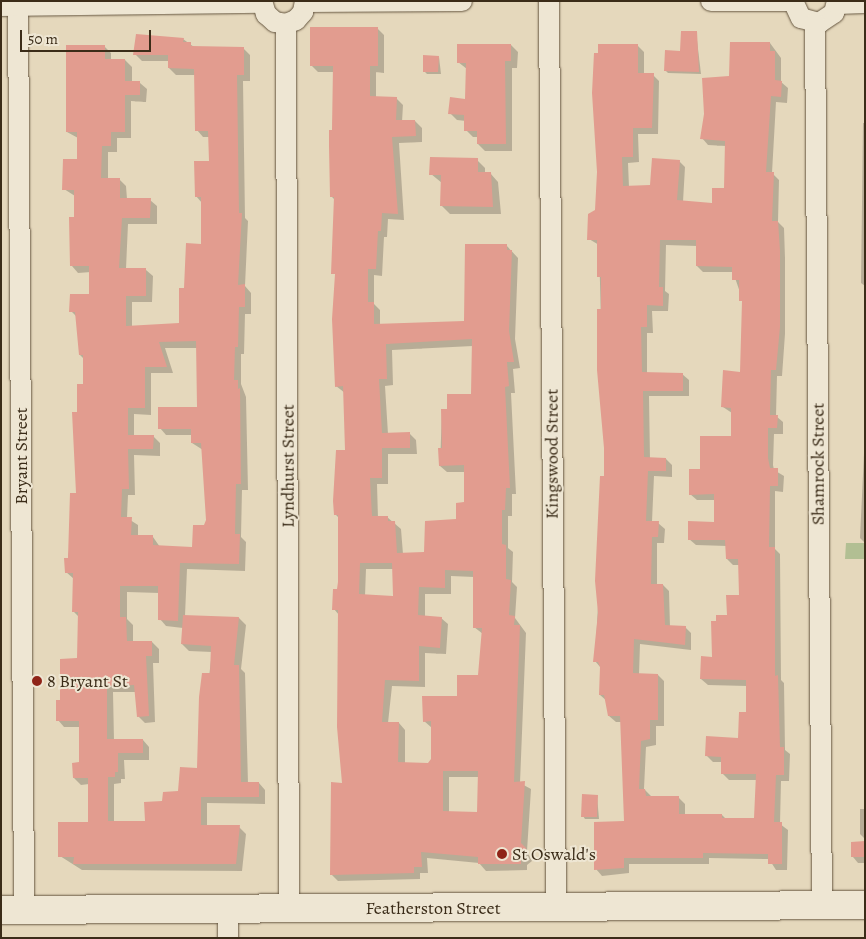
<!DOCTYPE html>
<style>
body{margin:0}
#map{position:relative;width:866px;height:939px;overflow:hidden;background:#e5d8bc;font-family:Alegreya,serif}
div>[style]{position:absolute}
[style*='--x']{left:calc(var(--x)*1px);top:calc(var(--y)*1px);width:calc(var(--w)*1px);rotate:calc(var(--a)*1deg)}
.green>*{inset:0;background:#b2bf93}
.shadow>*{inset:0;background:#0003}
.building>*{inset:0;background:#e29c8f}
.roads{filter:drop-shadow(0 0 1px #665741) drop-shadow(0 0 1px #665741)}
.minor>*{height:20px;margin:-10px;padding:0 10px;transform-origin:10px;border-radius:10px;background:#eee6d3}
.secondary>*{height:28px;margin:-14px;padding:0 14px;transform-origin:14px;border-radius:14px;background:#eee6d3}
.dots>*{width:14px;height:14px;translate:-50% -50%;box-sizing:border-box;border:2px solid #eee6d3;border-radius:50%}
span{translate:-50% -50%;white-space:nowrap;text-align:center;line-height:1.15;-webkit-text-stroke:4px #eee6d3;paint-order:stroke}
.street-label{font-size:18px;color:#3b2c18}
.poi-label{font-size:18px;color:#3b2c18}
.left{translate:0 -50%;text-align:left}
.frame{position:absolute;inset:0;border:2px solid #3b2c18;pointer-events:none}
.scale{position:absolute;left:20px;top:30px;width:131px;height:22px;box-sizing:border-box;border:2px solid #3b2c18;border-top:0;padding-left:6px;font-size:15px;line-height:18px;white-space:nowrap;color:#3b2c18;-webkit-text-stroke:4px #eee6d3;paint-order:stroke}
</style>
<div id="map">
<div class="green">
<div style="clip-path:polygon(846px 543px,865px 543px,865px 559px,845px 559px)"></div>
</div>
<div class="shadow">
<div style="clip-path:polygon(evenodd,377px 28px,384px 35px,384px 73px,376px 72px,376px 97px,396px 98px,403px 105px,402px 122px,415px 121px,422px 128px,422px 142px,399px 143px,404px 220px,388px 219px,387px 237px,384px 237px,382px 276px,374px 275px,374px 304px,380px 310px,380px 325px,466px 323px,506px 245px,518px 258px,515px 339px,520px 368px,513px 369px,515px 393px,511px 393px,516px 494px,512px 494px,512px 516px,508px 516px,508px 548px,513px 552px,512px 582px,517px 587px,515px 618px,526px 633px,520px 783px,531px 789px,527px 851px,532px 861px,527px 865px,527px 870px,486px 871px,479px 863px,427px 858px,428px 873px,420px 873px,420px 879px,338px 881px,331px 874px,343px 784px,339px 615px,334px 609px,339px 582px,339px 518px,335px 514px,347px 451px,345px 393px,336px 386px,335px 200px,331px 196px,334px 72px,318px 72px,311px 65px,377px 28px,473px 346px,472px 395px,448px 410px,442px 410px,440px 466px,447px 472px,466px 472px,465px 504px,458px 521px,425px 553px,403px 554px,401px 529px,387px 517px,378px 518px,377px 484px,388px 484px,388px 454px,417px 454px,416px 440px,410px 434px,388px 434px,385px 386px,393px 385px,392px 350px,473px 346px,377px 28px,366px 569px,393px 569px,394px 597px,365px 596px,366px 569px,377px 28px,451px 576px,474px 577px,474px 627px,483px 634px,479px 677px,458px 697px,424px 721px,432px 728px,433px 760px,429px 764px,405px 763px,405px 730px,399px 723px,388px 723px,392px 686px,425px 687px,425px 653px,446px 654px,448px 624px,441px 618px,425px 617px,425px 594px,451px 594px,451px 576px,377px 28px,449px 777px,479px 777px,479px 813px,449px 812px,449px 777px)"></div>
<div style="clip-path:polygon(696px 32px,701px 74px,668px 73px,666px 71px)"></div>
<div style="clip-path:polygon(evenodd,137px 35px,183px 39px,194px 47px,243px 48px,250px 55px,250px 81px,243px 81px,245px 218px,248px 221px,245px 286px,251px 293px,251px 314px,245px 314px,244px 354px,241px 354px,241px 384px,246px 397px,248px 490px,242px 490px,241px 537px,246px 542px,245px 571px,187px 569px,185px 616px,239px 618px,246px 625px,241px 669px,245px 673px,248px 783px,259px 783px,265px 790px,265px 804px,207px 803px,207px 826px,239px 827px,246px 834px,242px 871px,82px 870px,60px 856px,89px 824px,89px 784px,81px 785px,74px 778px,80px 763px,80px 727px,64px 727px,58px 720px,79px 660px,79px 617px,74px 612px,74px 579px,66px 572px,77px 494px,78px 413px,84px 386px,84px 359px,80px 355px,77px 317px,71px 311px,90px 295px,91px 272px,78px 273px,72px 266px,75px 196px,64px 189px,78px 160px,78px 138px,67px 132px,104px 46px,111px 53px,111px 60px,125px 60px,132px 67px,132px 82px,140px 83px,147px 89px,146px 102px,131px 101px,131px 138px,117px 138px,117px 152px,108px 152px,108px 179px,119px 179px,126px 186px,127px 199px,150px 200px,157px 206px,157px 224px,128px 224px,126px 269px,146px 270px,153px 276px,152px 302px,132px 302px,132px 327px,180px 324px,186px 289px,202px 245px,202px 203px,196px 196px,210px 162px,210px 137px,203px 137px,197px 130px,196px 75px,176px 75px,169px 68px,169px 61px,142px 61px,135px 54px,137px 35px,165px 348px,198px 348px,199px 409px,160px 428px,166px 435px,192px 435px,192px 443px,203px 450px,207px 520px,194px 548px,160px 547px,153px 537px,138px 537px,138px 525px,127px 518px,128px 495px,135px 495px,134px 455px,160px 456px,160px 443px,153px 436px,134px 436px,134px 414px,151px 415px,151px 373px,173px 373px,165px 348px,137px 35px,127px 592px,159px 593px,160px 619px,166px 626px,183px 628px,182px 644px,189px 651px,212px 652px,198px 769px,179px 792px,163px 802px,147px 822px,114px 822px,114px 784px,121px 783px,121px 779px,125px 779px,124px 760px,149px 760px,149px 747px,143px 740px,114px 740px,113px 692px,136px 692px,138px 716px,145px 723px,155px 722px,153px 663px,159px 663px,159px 649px,152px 642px,133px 642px,133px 625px,127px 619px,127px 592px)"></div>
<div style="clip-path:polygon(evenodd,770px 43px,781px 58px,781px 82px,788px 88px,787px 103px,776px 102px,772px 173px,779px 180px,778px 222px,784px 228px,785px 258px,785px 334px,782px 376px,777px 376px,776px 416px,783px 422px,783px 434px,774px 434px,773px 465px,774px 470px,784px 476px,783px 492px,775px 491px,775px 549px,780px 554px,781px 680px,784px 683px,785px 750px,790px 754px,789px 781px,781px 781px,780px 824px,788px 830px,787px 870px,776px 870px,769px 859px,709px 858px,709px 864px,629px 864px,629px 873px,602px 876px,596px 869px,625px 823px,621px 722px,616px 722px,609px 716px,607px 701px,600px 695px,601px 668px,595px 661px,605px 477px,599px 245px,589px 239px,638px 46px,644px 52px,644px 74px,653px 75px,659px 81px,658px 134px,638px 134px,639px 162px,628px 163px,629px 187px,652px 186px,679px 161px,685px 167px,683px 202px,713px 205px,725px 190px,726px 146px,708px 145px,702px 138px,730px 77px,770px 43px,666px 245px,697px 246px,697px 266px,703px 272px,733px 272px,744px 304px,741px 373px,723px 407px,732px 413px,732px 438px,701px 470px,690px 494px,697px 500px,716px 500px,716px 523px,689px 539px,696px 545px,727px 546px,727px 559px,733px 565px,740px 565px,741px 596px,728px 616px,717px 622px,714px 658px,701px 679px,708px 685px,747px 686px,748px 714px,739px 739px,707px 756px,713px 762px,723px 762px,722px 773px,729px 780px,757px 780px,756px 820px,726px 819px,722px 815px,685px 815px,685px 804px,679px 798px,651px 796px,644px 789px,646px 747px,656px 745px,656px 726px,664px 726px,664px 681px,658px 675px,639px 675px,640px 644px,691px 650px,691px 633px,685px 627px,670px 627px,669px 591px,663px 585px,657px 586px,657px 543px,664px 543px,665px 529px,658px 523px,652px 522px,654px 476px,672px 477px,672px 465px,666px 459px,650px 459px,649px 396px,689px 396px,689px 380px,682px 374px,647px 374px,647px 333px,653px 333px,652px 311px,668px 311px,669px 294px,665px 291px,666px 245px)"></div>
<div style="clip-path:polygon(511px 45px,518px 52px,517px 68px,512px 68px,512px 151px,485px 151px,478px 144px,478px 137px,473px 137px,466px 130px,466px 121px,457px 120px,450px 113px,466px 100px,467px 69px,458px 62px)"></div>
<div style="clip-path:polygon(439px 57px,441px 74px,427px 74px,424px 71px)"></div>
<div style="clip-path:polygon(863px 123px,865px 123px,865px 286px,861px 283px)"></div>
<div style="clip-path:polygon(477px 160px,485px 168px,485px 173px,490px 173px,498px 182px,501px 214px,450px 214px,441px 205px,442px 183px,431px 174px)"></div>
<div style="clip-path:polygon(865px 432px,865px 543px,860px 538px)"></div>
<div style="clip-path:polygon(1px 789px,2px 790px,2px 811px,1px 811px)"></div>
<div style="clip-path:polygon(597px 796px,599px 819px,585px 819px,583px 816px)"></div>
<div style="clip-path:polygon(860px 809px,865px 809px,865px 839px,860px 834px)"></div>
<div style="clip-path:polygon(865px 842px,865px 863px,858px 863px,853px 857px)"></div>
</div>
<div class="building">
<div style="clip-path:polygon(evenodd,310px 27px,378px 27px,378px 66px,370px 66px,370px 96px,397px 97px,396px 120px,415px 120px,416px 136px,392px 137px,398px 214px,382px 213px,381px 231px,378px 231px,376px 269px,368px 269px,368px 302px,374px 302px,374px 324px,464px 321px,465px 244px,507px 244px,507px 250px,512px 250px,509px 331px,514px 362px,507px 362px,509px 386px,505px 387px,510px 488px,506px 488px,505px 510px,502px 510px,502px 544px,506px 545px,506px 579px,511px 580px,509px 615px,515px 616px,514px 625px,520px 625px,514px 782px,525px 781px,521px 843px,526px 848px,526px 855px,521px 858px,521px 864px,478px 864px,478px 857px,421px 852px,422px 867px,414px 867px,414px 873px,330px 875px,331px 782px,342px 783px,337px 727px,338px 610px,332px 610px,333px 589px,337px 589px,338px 582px,338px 515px,334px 515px,333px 501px,336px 450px,345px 450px,343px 386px,335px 387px,332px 319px,335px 274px,331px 274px,334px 197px,330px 197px,329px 146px,329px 130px,332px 130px,333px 66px,310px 66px,310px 27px,472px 339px,471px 394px,447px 394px,447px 409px,441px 409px,442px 448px,438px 448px,439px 466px,464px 465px,464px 502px,456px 503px,456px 519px,425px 521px,424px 552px,397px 553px,395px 521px,388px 521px,388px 516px,372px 516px,370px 478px,382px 478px,382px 448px,410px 448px,410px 432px,382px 433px,379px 379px,387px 379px,386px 344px,472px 339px,310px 27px,360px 563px,392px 563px,393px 596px,359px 594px,360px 563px,310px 27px,445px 570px,473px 571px,473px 628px,482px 628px,478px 675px,457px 675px,457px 696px,422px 696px,423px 722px,431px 721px,431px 759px,428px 763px,398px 762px,399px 722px,382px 722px,385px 680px,419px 681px,419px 646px,440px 648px,442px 617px,418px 615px,419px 587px,445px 588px,445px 570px,310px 27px,443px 771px,478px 771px,477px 812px,443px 811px,443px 771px)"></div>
<div style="clip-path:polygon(681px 31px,697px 31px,699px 72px,664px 71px,665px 50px,680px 51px)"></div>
<div style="clip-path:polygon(evenodd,136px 34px,184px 38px,183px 42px,191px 42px,191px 46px,244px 47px,244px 75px,237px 75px,239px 213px,242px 213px,238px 285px,245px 284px,245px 307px,239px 307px,238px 347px,235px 347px,234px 380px,238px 380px,238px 389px,240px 388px,241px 484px,236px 484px,235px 534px,240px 534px,239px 564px,180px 563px,178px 621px,158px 620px,158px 586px,120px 586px,120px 617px,126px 617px,127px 641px,152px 641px,152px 656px,146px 656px,149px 716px,137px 717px,134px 685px,107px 686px,107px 739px,143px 739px,143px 753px,118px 753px,118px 772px,115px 772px,115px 777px,108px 777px,108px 821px,145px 821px,144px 802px,162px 801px,163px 792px,178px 791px,180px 767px,197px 768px,199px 697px,202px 673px,210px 673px,211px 646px,181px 644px,183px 615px,239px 617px,234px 665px,239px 665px,241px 782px,259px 782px,259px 797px,201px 797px,201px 825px,240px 825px,236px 864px,73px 864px,74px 857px,58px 857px,58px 822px,88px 822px,88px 778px,73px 778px,72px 763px,79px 762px,79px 721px,56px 721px,56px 700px,60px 700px,60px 659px,77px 658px,78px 612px,72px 612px,73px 573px,65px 573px,64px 558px,68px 558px,70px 493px,76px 493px,72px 412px,77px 412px,77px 384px,83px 384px,83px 355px,79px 355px,75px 312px,69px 312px,70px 294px,89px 294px,89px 266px,70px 266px,69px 217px,74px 217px,74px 190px,62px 190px,63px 159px,77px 159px,77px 132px,66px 132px,66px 45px,105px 45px,105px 59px,125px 59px,125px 81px,140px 81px,140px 95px,125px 95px,125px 132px,111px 132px,111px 146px,102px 146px,101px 178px,120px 178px,120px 198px,151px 198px,150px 218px,122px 218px,119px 268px,146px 268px,146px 296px,126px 296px,126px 326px,179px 323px,179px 288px,184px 288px,186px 243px,201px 244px,201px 197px,195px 197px,194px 161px,209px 161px,208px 131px,195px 131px,194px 69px,168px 68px,168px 55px,133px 55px,136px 34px,196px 341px,197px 407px,158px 407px,158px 429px,191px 429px,191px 443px,201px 443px,206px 520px,204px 525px,193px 525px,192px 547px,153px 545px,153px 535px,131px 535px,132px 517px,121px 517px,122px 489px,129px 489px,128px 449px,153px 449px,154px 435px,128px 435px,128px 408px,145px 408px,145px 367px,167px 367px,159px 342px,196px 341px)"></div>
<div style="clip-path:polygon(evenodd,730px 42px,770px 42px,770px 51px,775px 51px,775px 80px,782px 81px,781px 97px,771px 96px,766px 172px,774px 172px,772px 221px,778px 221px,780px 251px,780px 327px,776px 370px,771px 370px,770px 415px,778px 415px,777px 428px,768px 428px,768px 458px,770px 468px,778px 468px,778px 486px,770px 486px,769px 547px,775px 547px,775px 676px,778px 675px,780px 747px,784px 747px,784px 775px,776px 775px,774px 822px,782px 822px,782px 864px,768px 864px,768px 854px,703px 853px,703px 858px,624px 858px,624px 868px,594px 870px,594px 822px,624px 821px,620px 716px,608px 716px,604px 695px,599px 695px,600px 667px,598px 662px,593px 662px,598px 613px,595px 581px,600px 476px,604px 476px,604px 448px,597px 370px,597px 309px,601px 309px,601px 277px,597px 277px,597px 240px,587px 240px,588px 214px,595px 210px,597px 172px,592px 93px,594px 53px,598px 53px,598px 44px,638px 44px,638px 73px,654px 73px,652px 128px,633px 128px,633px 157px,622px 157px,623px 186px,650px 185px,652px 158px,680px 160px,677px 200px,712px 203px,712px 188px,724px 188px,725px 141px,700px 139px,704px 114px,702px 78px,729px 76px,730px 42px,660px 240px,696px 240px,696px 266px,732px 267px,732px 280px,739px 280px,739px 301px,742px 301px,740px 372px,723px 370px,721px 407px,731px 408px,731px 436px,700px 436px,700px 469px,689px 469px,689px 495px,714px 494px,714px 522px,688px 521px,688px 540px,725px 540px,726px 559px,738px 559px,739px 595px,726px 595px,727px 615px,716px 615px,716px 621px,711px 621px,712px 657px,701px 656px,700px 679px,746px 680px,746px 712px,739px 712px,738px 738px,706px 736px,705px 756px,721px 757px,721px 774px,756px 774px,754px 818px,722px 818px,722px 814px,679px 814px,679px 796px,646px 796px,645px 789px,639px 789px,641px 741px,650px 739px,650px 720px,658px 720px,658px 674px,633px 673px,634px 639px,685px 645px,686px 626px,665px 625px,663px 584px,651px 584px,652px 537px,658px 537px,659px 521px,646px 521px,648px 471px,666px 471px,666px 458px,644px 457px,643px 391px,683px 391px,683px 373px,642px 372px,641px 327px,647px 327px,647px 305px,663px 306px,663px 287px,659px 287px,660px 240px)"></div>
<div style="clip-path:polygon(457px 44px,511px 44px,511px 61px,505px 61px,506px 144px,477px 144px,477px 131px,464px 131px,464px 115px,448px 114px,450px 97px,465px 99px,466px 63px,457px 63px)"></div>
<div style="clip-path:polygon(423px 55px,439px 56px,438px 72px,423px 72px)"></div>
<div style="clip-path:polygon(430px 157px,478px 158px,478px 172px,491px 172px,493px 207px,440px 206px,441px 175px,429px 175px)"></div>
<div style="clip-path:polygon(582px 794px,598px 795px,597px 817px,581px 817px)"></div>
<div style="clip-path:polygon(865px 841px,865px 857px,851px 857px,851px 842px)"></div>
</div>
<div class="roads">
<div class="minor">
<div style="--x:18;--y:1;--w:909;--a:89.62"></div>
<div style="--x:262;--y:1;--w:14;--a:73"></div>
<div style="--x:266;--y:14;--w:12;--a:42"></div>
<div style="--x:275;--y:22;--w:11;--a:10"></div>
<div style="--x:286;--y:24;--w:11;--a:-22"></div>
<div style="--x:296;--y:20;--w:11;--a:-49"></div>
<div style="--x:303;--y:12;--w:11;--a:-80"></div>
<div style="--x:549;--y:1;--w:906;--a:89.56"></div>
<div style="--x:711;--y:1;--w:82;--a:0"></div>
<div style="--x:793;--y:1;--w:19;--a:65"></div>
<div style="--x:801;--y:18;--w:19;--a:16"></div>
<div style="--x:819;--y:23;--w:18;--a:-34"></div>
<div style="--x:834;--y:13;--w:12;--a:-76"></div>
<div style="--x:305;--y:2;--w:157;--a:-0.4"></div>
<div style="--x:837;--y:4;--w:28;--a:-2"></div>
<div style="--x:1;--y:6;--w:261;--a:-0.7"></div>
<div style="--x:815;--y:23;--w:882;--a:89.55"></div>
<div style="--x:286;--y:24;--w:885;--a:89.81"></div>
<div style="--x:228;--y:909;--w:29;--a:90"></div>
</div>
<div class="secondary">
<div style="--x:1;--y:910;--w:864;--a:-0.33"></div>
</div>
</div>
<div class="dots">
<div style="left:37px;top:681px;background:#8f2418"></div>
<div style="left:502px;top:854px;background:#8f2418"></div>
</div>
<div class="street-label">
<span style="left:552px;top:454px;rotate:-90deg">Kingswood Street</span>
<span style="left:21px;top:456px;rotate:-90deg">Bryant Street</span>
<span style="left:818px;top:464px;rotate:-90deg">Shamrock Street</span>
<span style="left:288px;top:466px;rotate:-90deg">Lyndhurst Street</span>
<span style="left:433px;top:908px">Featherston Street</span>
</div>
<div class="poi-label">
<span class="left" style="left:47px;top:681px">8 Bryant St</span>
<span class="left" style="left:512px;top:854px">St Oswald's</span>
</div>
<div class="frame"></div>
<div class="scale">50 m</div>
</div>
